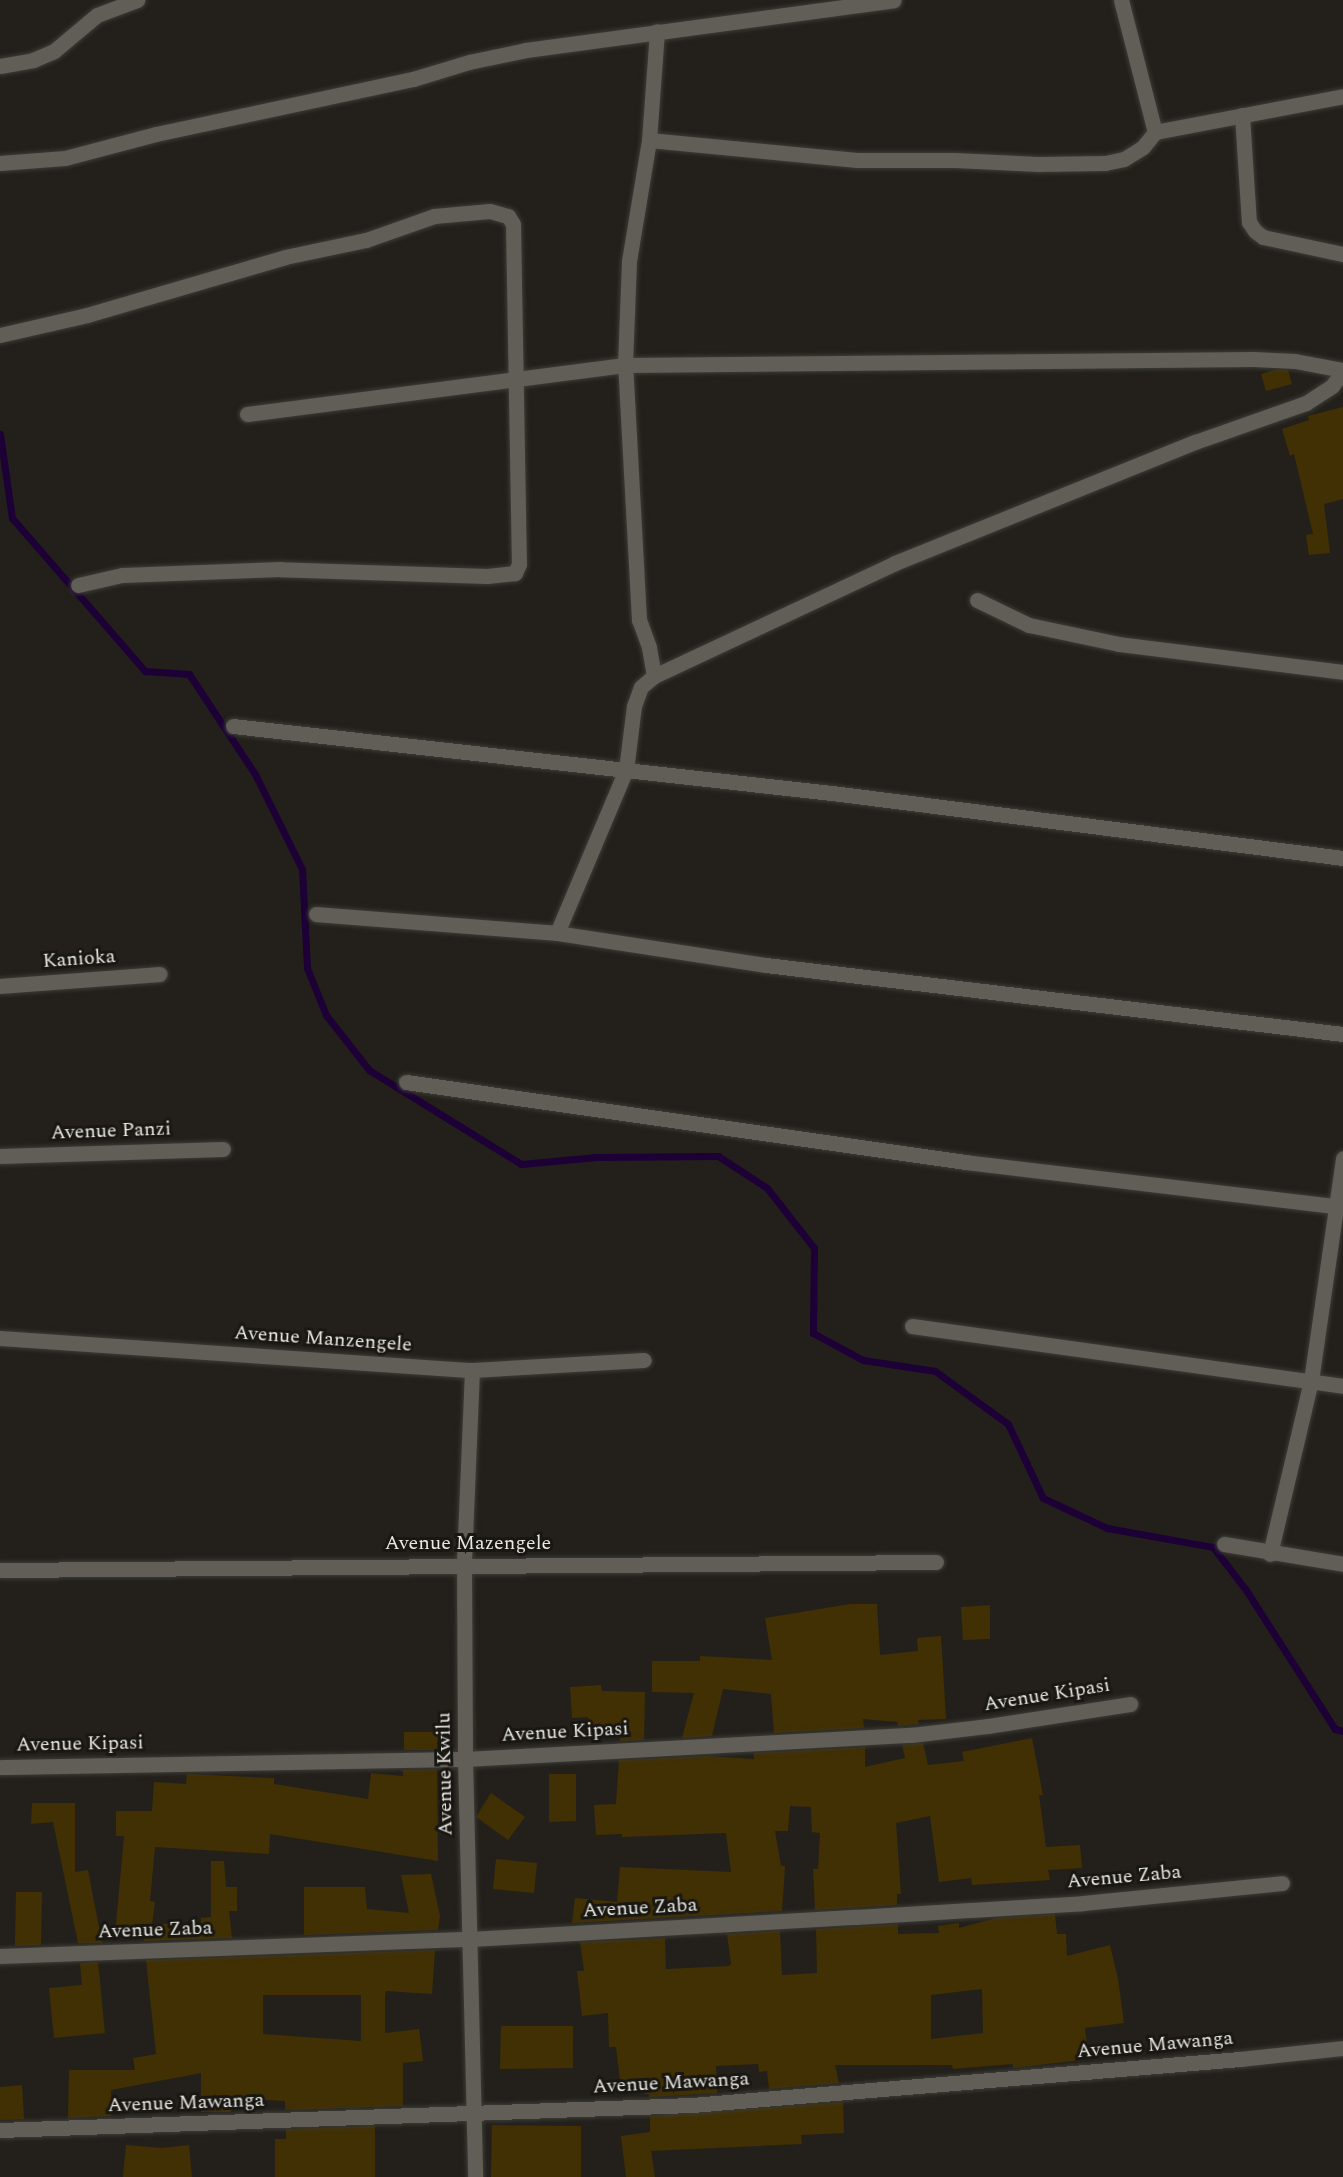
<!DOCTYPE html>
<style>
body{margin:0}
#map{position:relative;width:1343px;height:2177px;overflow:hidden;background:#23201b;font-family:Spectral,serif}
div>[style]{position:absolute}
[style*='--x']{left:calc(var(--x)*1px);top:calc(var(--y)*1px);width:calc(var(--w)*1px);rotate:calc(var(--a)*1deg)}
.stream>*{height:7px;margin:-3.5px;padding:0 3.5px;transform-origin:3.5px;border-radius:3.5px;background:#1c0036}
.building>*{inset:0;background:#413003}
.roads{filter:drop-shadow(0 0 2px #3c3b37) drop-shadow(0 0 2px #3c3b37)}
.minor>*{height:15px;margin:-7.5px;padding:0 7.5px;transform-origin:7.5px;border-radius:7.5px;background:#615e57}
span{translate:-50% -50%;white-space:nowrap;text-align:center;line-height:1.15;-webkit-text-stroke:6px #191712;paint-order:stroke}
.street-label{font-size:20px;color:#e8e7e3}
</style>
<div id="map">
<div class="stream">
<div style="--x:0;--y:434;--w:85;--a:81.9"></div>
<div style="--x:12;--y:518;--w:203;--a:49"></div>
<div style="--x:145;--y:671;--w:44;--a:3.9"></div>
<div style="--x:189;--y:674;--w:120;--a:56.6"></div>
<div style="--x:255;--y:774;--w:106;--a:63.7"></div>
<div style="--x:302;--y:869;--w:99;--a:87.1"></div>
<div style="--x:307;--y:968;--w:51;--a:68"></div>
<div style="--x:326;--y:1015;--w:70;--a:52"></div>
<div style="--x:369;--y:1070;--w:179;--a:31.7"></div>
<div style="--x:521;--y:1164;--w:76;--a:-5.3"></div>
<div style="--x:597;--y:1157;--w:121;--a:-0.5"></div>
<div style="--x:718;--y:1156;--w:59;--a:33.1"></div>
<div style="--x:767;--y:1188;--w:76;--a:51.9"></div>
<div style="--x:814;--y:1248;--w:85;--a:90.7"></div>
<div style="--x:813;--y:1333;--w:57;--a:28.4"></div>
<div style="--x:863;--y:1360;--w:73;--a:8.7"></div>
<div style="--x:935;--y:1371;--w:90;--a:36"></div>
<div style="--x:1008;--y:1424;--w:82;--a:64.7"></div>
<div style="--x:1043;--y:1498;--w:71;--a:25.1"></div>
<div style="--x:1107;--y:1528;--w:108;--a:10.2"></div>
<div style="--x:1213;--y:1547;--w:54;--a:52.5"></div>
<div style="--x:1246;--y:1590;--w:165;--a:57.4"></div>
<div style="--x:1335;--y:1729;--w:8;--a:14"></div>
</div>
<div class="building">
<div style="clip-path:polygon(1275px 370px,1288px 370px,1292px 384px,1266px 391px,1261px 374px)"></div>
<div style="clip-path:polygon(1343px 407px,1343px 499px,1324px 504px,1330px 553px,1309px 555px,1306px 535px,1313px 534px,1294px 454px,1290px 456px,1282px 429px,1309px 420px,1308px 416px)"></div>
<div style="clip-path:polygon(850px 1604px,877px 1604px,880px 1655px,918px 1651px,917px 1638px,941px 1636px,946px 1719px,918px 1720px,919px 1724px,898px 1726px,897px 1722px,863px 1719px,864px 1728px,774px 1733px,771px 1694px,723px 1689px,712px 1736px,682px 1738px,694px 1693px,652px 1692px,652px 1661px,700px 1661px,700px 1656px,772px 1660px,765px 1618px)"></div>
<div style="clip-path:polygon(990px 1605px,990px 1639px,963px 1640px,961px 1607px)"></div>
<div style="clip-path:polygon(601px 1685px,602px 1691px,645px 1692px,644px 1740px,620px 1741px,620px 1736px,588px 1736px,588px 1717px,572px 1718px,570px 1687px)"></div>
<div style="clip-path:polygon(404px 1732px,438px 1732px,437px 1750px,404px 1750px)"></div>
<div style="clip-path:polygon(1032px 1738px,1043px 1795px,1039px 1795px,1046px 1847px,1080px 1845px,1082px 1868px,1048px 1870px,1050px 1880px,972px 1885px,971px 1878px,939px 1882px,930px 1816px,896px 1823px,901px 1894px,897px 1894px,897px 1905px,815px 1910px,813px 1869px,818px 1869px,820px 1833px,812px 1832px,811px 1807px,790px 1806px,788px 1831px,775px 1831px,781px 1866px,785px 1866px,782px 1911px,572px 1923px,575px 1898px,617px 1902px,620px 1867px,731px 1872px,726px 1833px,622px 1837px,622px 1834px,596px 1835px,594px 1805px,616px 1804px,619px 1760px,707px 1756px,754px 1759px,754px 1753px,865px 1747px,865px 1767px,905px 1758px,902px 1745px,923px 1743px,928px 1765px,964px 1761px,962px 1752px)"></div>
<div style="clip-path:polygon(437px 1769px,438px 1861px,270px 1834px,269px 1854px,155px 1847px,150px 1901px,155px 1902px,152px 1924px,201px 1924px,201px 1918px,211px 1917px,211px 1861px,224px 1861px,226px 1887px,237px 1887px,237px 1911px,229px 1911px,232px 1938px,144px 1941px,144px 1939px,115px 1935px,124px 1836px,116px 1836px,116px 1811px,152px 1811px,154px 1782px,186px 1784px,187px 1774px,274px 1778px,274px 1784px,368px 1799px,371px 1773px,403px 1776px,403px 1770px)"></div>
<div style="clip-path:polygon(549px 1774px,576px 1774px,576px 1821px,549px 1822px)"></div>
<div style="clip-path:polygon(491px 1793px,525px 1817px,508px 1840px,476px 1817px)"></div>
<div style="clip-path:polygon(32px 1803px,75px 1803px,75px 1872px,88px 1870px,102px 1943px,78px 1943px,53px 1822px,31px 1824px)"></div>
<div style="clip-path:polygon(496px 1859px,537px 1863px,534px 1893px,493px 1889px)"></div>
<div style="clip-path:polygon(431px 1874px,440px 1916px,438px 1930px,304px 1935px,304px 1887px,365px 1887px,367px 1909px,409px 1913px,401px 1875px)"></div>
<div style="clip-path:polygon(16px 1892px,42px 1892px,41px 1945px,15px 1946px)"></div>
<div style="clip-path:polygon(evenodd,1055px 1914px,1057px 1934px,1066px 1934px,1067px 1956px,1110px 1945px,1118px 1979px,1124px 2023px,1085px 2028px,1089px 2059px,1013px 2068px,1013px 2064px,953px 2069px,952px 2065px,835px 2065px,839px 2083px,769px 2089px,767px 2071px,759px 2072px,758px 2064px,716px 2066px,717px 2093px,649px 2097px,649px 2094px,644px 2094px,644px 2085px,621px 2088px,616px 2047px,609px 2047px,608px 2013px,582px 2016px,577px 1971px,584px 1971px,580px 1942px,665px 1938px,666px 1969px,729px 1966px,731px 1964px,727px 1934px,780px 1931px,782px 1975px,817px 1973px,816px 1929px,898px 1924px,898px 1934px,939px 1933px,938px 1926px,959px 1923px,959px 1928px,996px 1918px,1055px 1914px,982px 1989px,983px 2033px,931px 2039px,931px 1995px,982px 1989px)"></div>
<div style="clip-path:polygon(evenodd,435px 1950px,432px 1994px,386px 1991px,385px 1995px,385px 2033px,419px 2029px,423px 2061px,403px 2063px,403px 2106px,285px 2110px,285px 2101px,231px 2098px,231px 2112px,201px 2112px,201px 2073px,111px 2090px,111px 2116px,68px 2118px,69px 2070px,135px 2070px,133px 2058px,156px 2054px,146px 1960px,435px 1950px,263px 1995px,361px 1995px,361px 2041px,263px 2034px,263px 1995px)"></div>
<div style="clip-path:polygon(98px 1962px,105px 2033px,54px 2038px,49px 1988px,82px 1985px,80px 1963px)"></div>
<div style="clip-path:polygon(501px 2026px,573px 2026px,573px 2068px,500px 2069px)"></div>
<div style="clip-path:polygon(22px 2085px,24px 2119px,0 2120px,0 2087px)"></div>
<div style="clip-path:polygon(843px 2102px,844px 2133px,801px 2135px,802px 2144px,651px 2151px,655px 2177px,626px 2177px,621px 2136px,650px 2132px,650px 2116px)"></div>
<div style="clip-path:polygon(492px 2125px,581px 2126px,581px 2177px,491px 2177px)"></div>
<div style="clip-path:polygon(375px 2126px,375px 2177px,275px 2177px,275px 2139px,286px 2139px,286px 2129px)"></div>
<div style="clip-path:polygon(126px 2145px,162px 2148px,189px 2145px,192px 2177px,123px 2177px)"></div>
</div>
<div class="roads">
<div class="minor">
<div style="--x:1121;--y:0;--w:136;--a:75.6"></div>
<div style="--x:0;--y:66;--w:34;--a:-10"></div>
<div style="--x:33;--y:60;--w:23;--a:-23"></div>
<div style="--x:54;--y:51;--w:56;--a:-39.9"></div>
<div style="--x:97;--y:15;--w:43;--a:-20.6"></div>
<div style="--x:1242;--y:115;--w:107;--a:86.3"></div>
<div style="--x:1249;--y:222;--w:11;--a:56"></div>
<div style="--x:1255;--y:231;--w:10;--a:37"></div>
<div style="--x:1263;--y:237;--w:82;--a:12"></div>
<div style="--x:649;--y:140;--w:209;--a:5.5"></div>
<div style="--x:857;--y:160;--w:98;--a:0"></div>
<div style="--x:955;--y:160;--w:83;--a:2.8"></div>
<div style="--x:1038;--y:164;--w:67;--a:-0.9"></div>
<div style="--x:1105;--y:163;--w:19;--a:-12"></div>
<div style="--x:1124;--y:159;--w:22;--a:-32"></div>
<div style="--x:1143;--y:147;--w:19;--a:-51"></div>
<div style="--x:1155;--y:132;--w:191;--a:-10.8"></div>
<div style="--x:0;--y:163;--w:65;--a:-4.4"></div>
<div style="--x:65;--y:158;--w:94;--a:-14.8"></div>
<div style="--x:156;--y:134;--w:263;--a:-12.1"></div>
<div style="--x:413;--y:79;--w:59;--a:-16.9"></div>
<div style="--x:469;--y:62;--w:58;--a:-11.9"></div>
<div style="--x:526;--y:50;--w:371;--a:-7.7"></div>
<div style="--x:0;--y:335;--w:89;--a:-12.9"></div>
<div style="--x:87;--y:315;--w:206;--a:-16.3"></div>
<div style="--x:285;--y:257;--w:83;--a:-11.9"></div>
<div style="--x:366;--y:240;--w:72;--a:-19.4"></div>
<div style="--x:434;--y:216;--w:56;--a:-5.1"></div>
<div style="--x:490;--y:211;--w:19;--a:16"></div>
<div style="--x:508;--y:216;--w:9;--a:58"></div>
<div style="--x:513;--y:224;--w:340;--a:89"></div>
<div style="--x:519;--y:564;--w:10;--a:114"></div>
<div style="--x:515;--y:573;--w:28;--a:174"></div>
<div style="--x:487;--y:576;--w:207;--a:-178.1"></div>
<div style="--x:280;--y:569;--w:158;--a:177.8"></div>
<div style="--x:122;--y:575;--w:45;--a:167.2"></div>
<div style="--x:247;--y:414;--w:381;--a:-7.4"></div>
<div style="--x:625;--y:365;--w:628;--a:-0.55"></div>
<div style="--x:1253;--y:359;--w:42;--a:2.7"></div>
<div style="--x:1295;--y:361;--w:49;--a:10.6"></div>
<div style="--x:977;--y:600;--w:58;--a:25.7"></div>
<div style="--x:1029;--y:625;--w:92;--a:11.9"></div>
<div style="--x:1119;--y:644;--w:226;--a:7.1"></div>
<div style="--x:654;--y:676;--w:29;--a:-100"></div>
<div style="--x:649;--y:647;--w:29;--a:-110"></div>
<div style="--x:639;--y:620;--w:255;--a:-93.1"></div>
<div style="--x:625;--y:365;--w:104;--a:-87.8"></div>
<div style="--x:629;--y:261;--w:123;--a:-80.6"></div>
<div style="--x:649;--y:140;--w:109;--a:-85.8"></div>
<div style="--x:233;--y:726;--w:611;--a:6.39"></div>
<div style="--x:840;--y:794;--w:507;--a:7.25"></div>
<div style="--x:316;--y:914;--w:242;--a:4.5"></div>
<div style="--x:557;--y:933;--w:211;--a:8.7"></div>
<div style="--x:766;--y:965;--w:581;--a:6.82"></div>
<div style="--x:557;--y:933;--w:177;--a:-67.1"></div>
<div style="--x:626;--y:770;--w:64;--a:-82.9"></div>
<div style="--x:634;--y:706;--w:20;--a:-70"></div>
<div style="--x:641;--y:687;--w:17;--a:-40"></div>
<div style="--x:654;--y:676;--w:266;--a:-25.1"></div>
<div style="--x:895;--y:563;--w:323;--a:-22"></div>
<div style="--x:1195;--y:442;--w:118;--a:-19.4"></div>
<div style="--x:1306;--y:403;--w:31;--a:-33"></div>
<div style="--x:1332;--y:386;--w:19;--a:-54"></div>
<div style="--x:0;--y:986;--w:160;--a:-4.3"></div>
<div style="--x:406;--y:1082;--w:565;--a:8.14"></div>
<div style="--x:965;--y:1162;--w:381;--a:6.8"></div>
<div style="--x:0;--y:1156;--w:223;--a:-1.8"></div>
<div style="--x:912;--y:1326;--w:435;--a:7.9"></div>
<div style="--x:0;--y:1338;--w:473;--a:3.9"></div>
<div style="--x:472;--y:1370;--w:172;--a:-3.3"></div>
<div style="--x:472;--y:1370;--w:194;--a:92.4"></div>
<div style="--x:464;--y:1564;--w:195;--a:89.7"></div>
<div style="--x:465;--y:1759;--w:418;--a:88.6"></div>
<div style="--x:1224;--y:1544;--w:121;--a:9.5"></div>
<div style="--x:1270;--y:1554;--w:178;--a:-76.7"></div>
<div style="--x:1311;--y:1381;--w:225;--a:-81.8"></div>
<div style="--x:0;--y:1570;--w:936;--a:-0.49"></div>
<div style="--x:0;--y:1767;--w:465;--a:-1"></div>
<div style="--x:465;--y:1759;--w:447;--a:-3.1"></div>
<div style="--x:911;--y:1735;--w:78;--a:-6.7"></div>
<div style="--x:988;--y:1726;--w:144;--a:-8.8"></div>
<div style="--x:0;--y:1956;--w:470;--a:-2.1"></div>
<div style="--x:470;--y:1939;--w:387;--a:-3.3"></div>
<div style="--x:856;--y:1917;--w:227;--a:-3.5"></div>
<div style="--x:1083;--y:1903;--w:200;--a:-5.7"></div>
<div style="--x:0;--y:2130;--w:692;--a:-2.07"></div>
<div style="--x:692;--y:2105;--w:550;--a:-4.8"></div>
<div style="--x:1240;--y:2059;--w:104;--a:-6.1"></div>
</div>
</div>
<div class="street-label">
<span style="left:79px;top:959px;rotate:-4deg">Kanioka</span>
<span style="left:111px;top:1131px;rotate:-2deg">Avenue Panzi</span>
<span style="left:323px;top:1339px;rotate:4deg">Avenue Manzengele</span>
<span style="left:468px;top:1543px">Avenue Mazengele</span>
<span style="left:1047px;top:1695px;rotate:-9deg">Avenue Kipasi</span>
<span style="left:565px;top:1732px;rotate:-3deg">Avenue Kipasi</span>
<span style="left:80px;top:1744px;rotate:-1deg">Avenue Kipasi</span>
<span style="left:445px;top:1774px;rotate:-91deg">Avenue Kwilu</span>
<span style="left:1124px;top:1877px;rotate:-5deg">Avenue Zaba</span>
<span style="left:640px;top:1908px;rotate:-3deg">Avenue Zaba</span>
<span style="left:155px;top:1930px;rotate:-2deg">Avenue Zaba</span>
<span style="left:1155px;top:2045px;rotate:-5deg">Avenue Mawanga</span>
<span style="left:671px;top:2083px;rotate:-3deg">Avenue Mawanga</span>
<span style="left:186px;top:2103px;rotate:-2deg">Avenue Mawanga</span>
</div>
</div>
